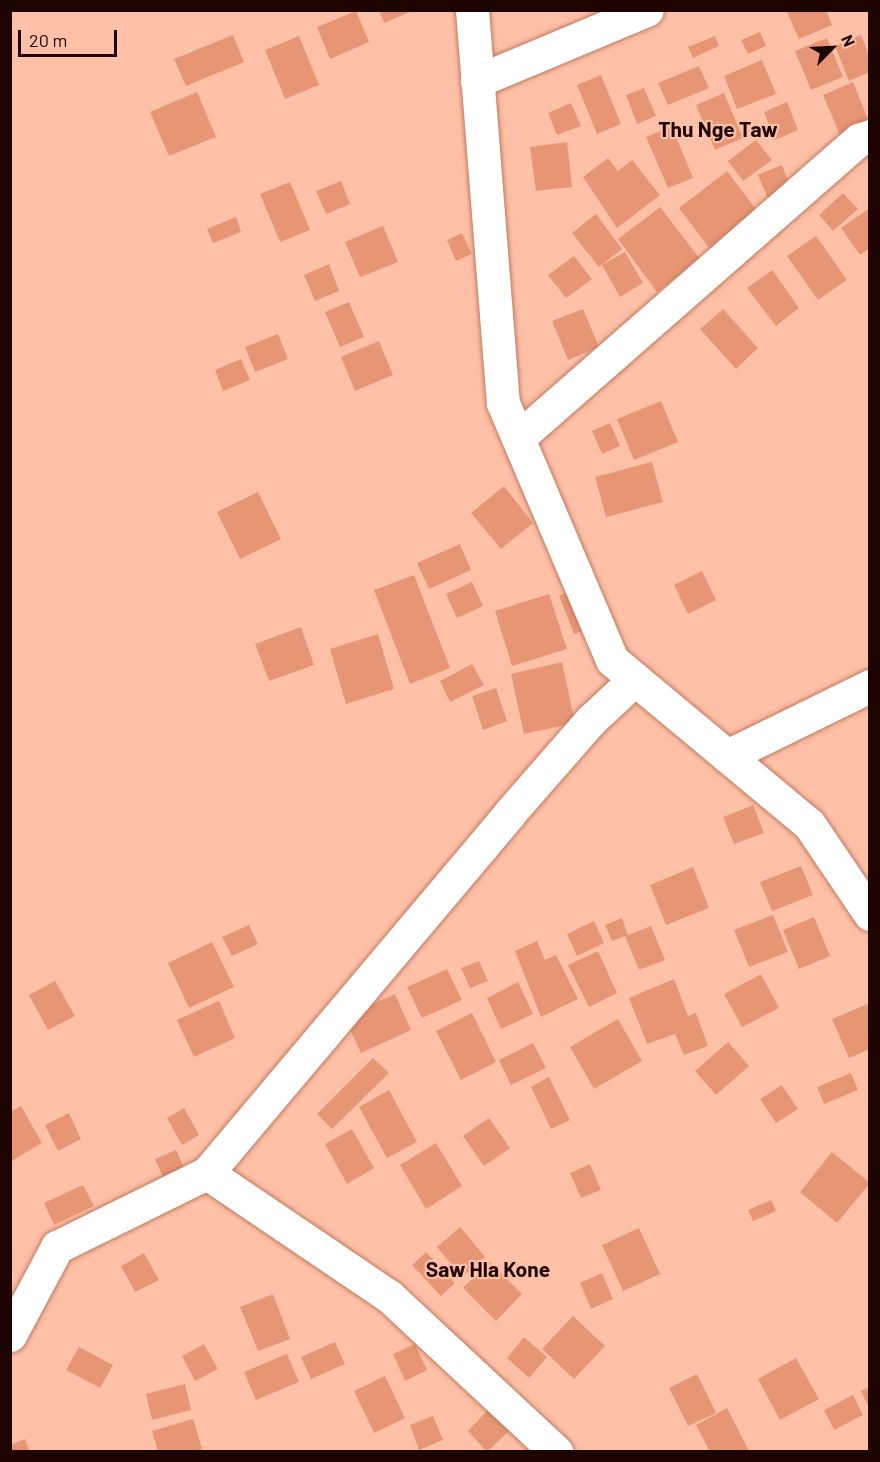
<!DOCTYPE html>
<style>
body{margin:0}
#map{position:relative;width:880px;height:1462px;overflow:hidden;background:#fec0a7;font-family:Barlow,sans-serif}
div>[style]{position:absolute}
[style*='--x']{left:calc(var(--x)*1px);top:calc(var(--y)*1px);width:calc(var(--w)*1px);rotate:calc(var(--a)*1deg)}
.building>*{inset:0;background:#e79675}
.roads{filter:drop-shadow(0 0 2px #c0795c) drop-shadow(0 0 2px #c0795c)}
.minor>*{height:33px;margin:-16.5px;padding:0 16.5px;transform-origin:16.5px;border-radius:16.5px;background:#fff}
span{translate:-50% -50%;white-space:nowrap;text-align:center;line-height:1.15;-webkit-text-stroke:4.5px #fec0a7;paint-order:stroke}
.quarter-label{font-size:21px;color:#1e0500;font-weight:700}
.frame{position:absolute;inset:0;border:12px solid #1e0500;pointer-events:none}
.north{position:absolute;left:802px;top:18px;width:60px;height:60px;-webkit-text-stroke:4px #fec0a7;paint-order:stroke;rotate:66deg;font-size:16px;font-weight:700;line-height:24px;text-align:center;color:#1e0500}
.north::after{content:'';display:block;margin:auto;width:21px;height:27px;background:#1e0500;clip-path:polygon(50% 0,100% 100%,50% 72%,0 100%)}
.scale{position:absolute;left:18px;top:30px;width:99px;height:27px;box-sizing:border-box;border:3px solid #1e0500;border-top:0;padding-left:8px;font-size:18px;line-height:21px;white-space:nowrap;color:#1e0500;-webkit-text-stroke:4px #fec0a7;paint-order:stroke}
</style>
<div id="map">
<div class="building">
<div style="clip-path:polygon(379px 10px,412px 10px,412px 11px,384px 23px)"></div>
<div style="clip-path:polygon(826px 10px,832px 25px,799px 39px,787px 12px)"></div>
<div style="clip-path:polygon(356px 11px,369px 42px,330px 59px,317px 27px)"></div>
<div style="clip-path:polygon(760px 32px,766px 46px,748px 54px,741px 40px)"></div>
<div style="clip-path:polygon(233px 35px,244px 62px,186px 86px,174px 59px)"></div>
<div style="clip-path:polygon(861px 35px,870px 57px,870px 72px,849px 81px,835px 46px)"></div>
<div style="clip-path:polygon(299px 36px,319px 85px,285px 99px,265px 50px)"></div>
<div style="clip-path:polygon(715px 36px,719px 46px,693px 58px,688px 47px)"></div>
<div style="clip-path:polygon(827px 38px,843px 77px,811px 90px,795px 51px)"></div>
<div style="clip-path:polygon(762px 60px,776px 94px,737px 109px,724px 76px)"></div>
<div style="clip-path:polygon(699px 66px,709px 88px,668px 105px,658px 83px)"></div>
<div style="clip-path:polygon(601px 75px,621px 124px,597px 134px,577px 85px)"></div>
<div style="clip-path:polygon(853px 82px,869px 122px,840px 135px,823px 95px)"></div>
<div style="clip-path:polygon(644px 88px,656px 116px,637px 124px,626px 95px)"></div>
<div style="clip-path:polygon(197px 92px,216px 137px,169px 156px,150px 112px)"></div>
<div style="clip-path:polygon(724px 93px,743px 138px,715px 150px,696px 105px)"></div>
<div style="clip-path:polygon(787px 102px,798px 130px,775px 140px,764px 112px)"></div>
<div style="clip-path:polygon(571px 103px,581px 126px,557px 135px,548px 113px)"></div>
<div style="clip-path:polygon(672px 127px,693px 178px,668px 188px,646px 137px)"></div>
<div style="clip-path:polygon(756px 140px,772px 160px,743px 181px,728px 161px)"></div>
<div style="clip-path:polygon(567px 142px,572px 187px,536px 191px,530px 147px)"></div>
<div style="clip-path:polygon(608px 158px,618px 171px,632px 160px,660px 195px,617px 228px,583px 177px)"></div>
<div style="clip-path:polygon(782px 165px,793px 194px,770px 203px,758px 175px)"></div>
<div style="clip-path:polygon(727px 171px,758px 212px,710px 249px,679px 208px)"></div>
<div style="clip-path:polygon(341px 181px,350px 204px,326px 214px,316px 191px)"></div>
<div style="clip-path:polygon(290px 182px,310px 230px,280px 242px,260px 194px)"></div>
<div style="clip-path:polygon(843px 193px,858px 209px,833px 231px,819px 215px)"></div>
<div style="clip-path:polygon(660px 207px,700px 259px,657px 292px,618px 239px)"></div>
<div style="clip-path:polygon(870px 208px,870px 248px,860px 255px,841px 228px)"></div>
<div style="clip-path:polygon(596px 214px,622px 249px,599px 267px,572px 233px)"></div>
<div style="clip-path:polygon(236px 217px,241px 232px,213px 243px,207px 229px)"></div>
<div style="clip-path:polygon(383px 226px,398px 262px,360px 277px,345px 242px)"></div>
<div style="clip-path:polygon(462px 233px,472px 254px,456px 261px,447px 240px)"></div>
<div style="clip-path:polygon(816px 236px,847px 280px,818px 300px,787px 256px)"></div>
<div style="clip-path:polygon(625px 252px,643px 283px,620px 297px,602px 265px)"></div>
<div style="clip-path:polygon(574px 256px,592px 279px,566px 298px,548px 275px)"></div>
<div style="clip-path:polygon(329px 264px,339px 291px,315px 301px,304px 275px)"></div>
<div style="clip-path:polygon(772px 270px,799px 308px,776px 326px,747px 288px)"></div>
<div style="clip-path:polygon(349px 302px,364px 337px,340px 347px,325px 312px)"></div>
<div style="clip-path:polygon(583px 309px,599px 347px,568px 360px,552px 321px)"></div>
<div style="clip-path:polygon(723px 309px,758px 348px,736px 369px,700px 329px)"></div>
<div style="clip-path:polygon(278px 334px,288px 359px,255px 372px,245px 347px)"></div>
<div style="clip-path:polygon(379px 341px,393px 375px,355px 391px,341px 357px)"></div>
<div style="clip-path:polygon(241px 359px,250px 380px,223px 391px,215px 370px)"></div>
<div style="clip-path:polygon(661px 401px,678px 442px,634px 460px,617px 419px)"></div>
<div style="clip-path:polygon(610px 423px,620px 446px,602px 454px,592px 431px)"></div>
<div style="clip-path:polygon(652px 462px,663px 502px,606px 517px,595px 477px)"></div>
<div style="clip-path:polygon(504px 486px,533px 523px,501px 549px,471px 513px)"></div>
<div style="clip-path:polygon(258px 492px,281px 539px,240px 559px,217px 512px)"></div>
<div style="clip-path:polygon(460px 544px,471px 570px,429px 589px,417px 563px)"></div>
<div style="clip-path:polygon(702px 571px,716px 600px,688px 614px,674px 585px)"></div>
<div style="clip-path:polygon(414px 575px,450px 668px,410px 684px,374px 590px)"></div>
<div style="clip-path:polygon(472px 582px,483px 606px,457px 618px,446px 594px)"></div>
<div style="clip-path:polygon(575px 589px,591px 628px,574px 634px,559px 596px)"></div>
<div style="clip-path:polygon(549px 594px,567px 649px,512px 666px,495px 611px)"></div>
<div style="clip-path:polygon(301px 627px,314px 665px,269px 681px,255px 644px)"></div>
<div style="clip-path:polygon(378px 634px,394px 689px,346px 704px,330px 649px)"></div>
<div style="clip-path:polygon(562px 662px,575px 723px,524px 734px,511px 674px)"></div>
<div style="clip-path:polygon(472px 664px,484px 685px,450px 702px,440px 681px)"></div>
<div style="clip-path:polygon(496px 688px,507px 721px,483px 730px,472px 696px)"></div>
<div style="clip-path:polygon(753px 805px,764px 833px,734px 844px,723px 817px)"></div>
<div style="clip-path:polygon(801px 866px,813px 895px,772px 911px,760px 882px)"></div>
<div style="clip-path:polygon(693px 867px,709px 908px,666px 925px,650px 885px)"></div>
<div style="clip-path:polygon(773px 915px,788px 952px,749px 967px,734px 930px)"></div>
<div style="clip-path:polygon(814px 917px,830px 956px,799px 969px,783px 930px)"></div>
<div style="clip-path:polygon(622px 918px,628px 935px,651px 926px,665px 960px,639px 970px,625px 936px,612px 941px,605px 925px)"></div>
<div style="clip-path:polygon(594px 921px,604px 943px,577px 956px,567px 934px)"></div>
<div style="clip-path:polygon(249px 925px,258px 944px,232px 956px,222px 937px)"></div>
<div style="clip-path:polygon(537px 941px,545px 960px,556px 955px,578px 999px,541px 1017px,515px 951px)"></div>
<div style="clip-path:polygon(212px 942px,234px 987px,189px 1008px,168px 963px)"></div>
<div style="clip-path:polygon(598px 951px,617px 993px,589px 1007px,568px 965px)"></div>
<div style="clip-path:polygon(479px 961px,488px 981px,470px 988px,461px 968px)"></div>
<div style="clip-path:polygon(447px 969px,462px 1000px,422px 1018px,407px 987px)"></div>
<div style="clip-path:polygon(761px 974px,779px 1008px,742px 1027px,724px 994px)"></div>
<div style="clip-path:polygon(674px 979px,688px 1016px,696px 1013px,708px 1046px,684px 1055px,675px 1034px,647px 1044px,629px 998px)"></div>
<div style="clip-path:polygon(55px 981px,75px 1016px,48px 1030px,29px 995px)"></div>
<div style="clip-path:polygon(518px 982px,533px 1014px,501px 1029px,487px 998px)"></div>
<div style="clip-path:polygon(395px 994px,411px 1030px,361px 1053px,344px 1017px)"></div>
<div style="clip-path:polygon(219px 1001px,235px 1038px,194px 1057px,177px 1020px)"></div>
<div style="clip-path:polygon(870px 1003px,870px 1049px,849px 1058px,832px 1019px)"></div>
<div style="clip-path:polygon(472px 1013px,496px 1062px,461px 1080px,436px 1031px)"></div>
<div style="clip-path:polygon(618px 1019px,642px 1061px,594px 1089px,570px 1047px)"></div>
<div style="clip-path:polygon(728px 1042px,749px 1066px,716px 1095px,695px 1071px)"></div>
<div style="clip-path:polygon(533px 1043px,546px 1068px,511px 1085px,499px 1060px)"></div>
<div style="clip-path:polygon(373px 1058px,389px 1073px,332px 1129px,317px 1114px)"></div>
<div style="clip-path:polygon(851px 1073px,858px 1090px,824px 1104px,817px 1087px)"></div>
<div style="clip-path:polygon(549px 1077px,570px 1120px,551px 1129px,531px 1087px)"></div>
<div style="clip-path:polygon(782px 1085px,798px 1109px,776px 1123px,760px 1099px)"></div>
<div style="clip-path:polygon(389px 1090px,417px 1142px,387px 1158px,359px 1107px)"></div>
<div style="clip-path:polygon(21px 1106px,42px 1143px,10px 1162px,10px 1112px)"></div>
<div style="clip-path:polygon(184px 1108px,199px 1135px,182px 1145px,167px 1118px)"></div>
<div style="clip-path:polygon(69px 1113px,81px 1139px,58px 1151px,45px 1125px)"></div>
<div style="clip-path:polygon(489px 1118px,510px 1148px,484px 1166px,463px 1136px)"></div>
<div style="clip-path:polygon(352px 1129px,374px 1168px,347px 1184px,325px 1144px)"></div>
<div style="clip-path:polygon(436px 1143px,462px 1186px,426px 1209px,400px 1165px)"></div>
<div style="clip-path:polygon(176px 1150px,186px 1172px,164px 1180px,155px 1159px)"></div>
<div style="clip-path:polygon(832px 1152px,870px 1183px,837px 1223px,800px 1192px)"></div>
<div style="clip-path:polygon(590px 1164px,601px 1190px,581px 1198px,570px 1173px)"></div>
<div style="clip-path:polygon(83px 1185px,94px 1206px,54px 1225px,44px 1203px)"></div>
<div style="clip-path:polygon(771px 1200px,776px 1211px,753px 1221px,748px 1210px)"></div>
<div style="clip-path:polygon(460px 1227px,485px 1257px,462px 1277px,437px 1247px)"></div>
<div style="clip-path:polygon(639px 1228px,660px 1274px,623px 1291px,602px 1245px)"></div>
<div style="clip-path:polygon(426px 1252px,455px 1283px,441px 1296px,412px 1265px)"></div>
<div style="clip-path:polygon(144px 1253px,159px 1280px,135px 1292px,121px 1266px)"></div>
<div style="clip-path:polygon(490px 1262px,522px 1294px,496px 1321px,463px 1288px)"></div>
<div style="clip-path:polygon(602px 1273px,613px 1299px,591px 1309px,580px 1283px)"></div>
<div style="clip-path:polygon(273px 1294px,290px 1339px,258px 1351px,240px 1307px)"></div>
<div style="clip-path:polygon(573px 1316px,605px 1346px,574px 1379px,542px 1349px)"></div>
<div style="clip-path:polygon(524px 1337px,547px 1357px,529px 1378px,507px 1358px)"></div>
<div style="clip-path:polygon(335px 1342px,345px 1364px,311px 1379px,301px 1357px)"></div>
<div style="clip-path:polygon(204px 1344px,218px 1369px,195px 1381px,182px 1356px)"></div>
<div style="clip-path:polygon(415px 1344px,427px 1370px,405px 1381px,393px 1354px)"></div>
<div style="clip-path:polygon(79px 1347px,113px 1365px,100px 1388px,66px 1370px)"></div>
<div style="clip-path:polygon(287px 1354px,299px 1382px,256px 1400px,244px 1372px)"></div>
<div style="clip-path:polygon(796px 1358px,819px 1399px,780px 1420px,758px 1379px)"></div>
<div style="clip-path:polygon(697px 1374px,716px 1413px,688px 1426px,669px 1388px)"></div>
<div style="clip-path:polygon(385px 1376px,405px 1418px,374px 1433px,354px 1391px)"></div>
<div style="clip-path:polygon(185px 1384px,191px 1410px,152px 1420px,146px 1394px)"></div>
<div style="clip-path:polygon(870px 1387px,870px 1410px,861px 1391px)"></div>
<div style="clip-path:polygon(853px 1395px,863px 1415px,834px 1430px,824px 1410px)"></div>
<div style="clip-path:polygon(490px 1408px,511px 1429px,487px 1452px,468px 1431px)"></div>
<div style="clip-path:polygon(727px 1408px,749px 1451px,748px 1452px,710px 1452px,696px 1425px)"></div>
<div style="clip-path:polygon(433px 1416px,443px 1440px,419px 1450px,410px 1425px)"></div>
<div style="clip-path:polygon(193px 1419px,203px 1452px,158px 1452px,152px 1431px)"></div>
<div style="clip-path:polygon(25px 1439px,30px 1452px,10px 1452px,10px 1445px)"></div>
</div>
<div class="roads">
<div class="minor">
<div style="--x:472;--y:10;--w:394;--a:85.5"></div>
<div style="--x:503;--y:403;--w:279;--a:67"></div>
<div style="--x:612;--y:660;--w:256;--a:39.8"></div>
<div style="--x:809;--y:824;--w:109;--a:55.9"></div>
<div style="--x:477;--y:81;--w:184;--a:-22.7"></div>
<div style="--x:518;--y:438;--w:453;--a:-41.2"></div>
<div style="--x:859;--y:140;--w:12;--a:-20"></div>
<div style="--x:727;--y:756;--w:159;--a:-26.1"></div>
<div style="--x:207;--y:1173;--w:220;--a:34.1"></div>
<div style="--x:389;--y:1296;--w:229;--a:43"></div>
<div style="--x:10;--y:1335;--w:100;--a:-61.9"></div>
<div style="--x:57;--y:1247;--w:167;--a:-26.3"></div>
<div style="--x:207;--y:1173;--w:468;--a:-49.9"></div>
<div style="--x:508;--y:815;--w:126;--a:-48.9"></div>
<div style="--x:591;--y:720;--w:60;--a:-43"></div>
</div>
</div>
<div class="quarter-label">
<span style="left:718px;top:129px">Thu Nge Taw</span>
<span style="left:488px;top:1269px">Saw Hla Kone</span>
</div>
<div class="frame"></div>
<div class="north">N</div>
<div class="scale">20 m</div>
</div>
